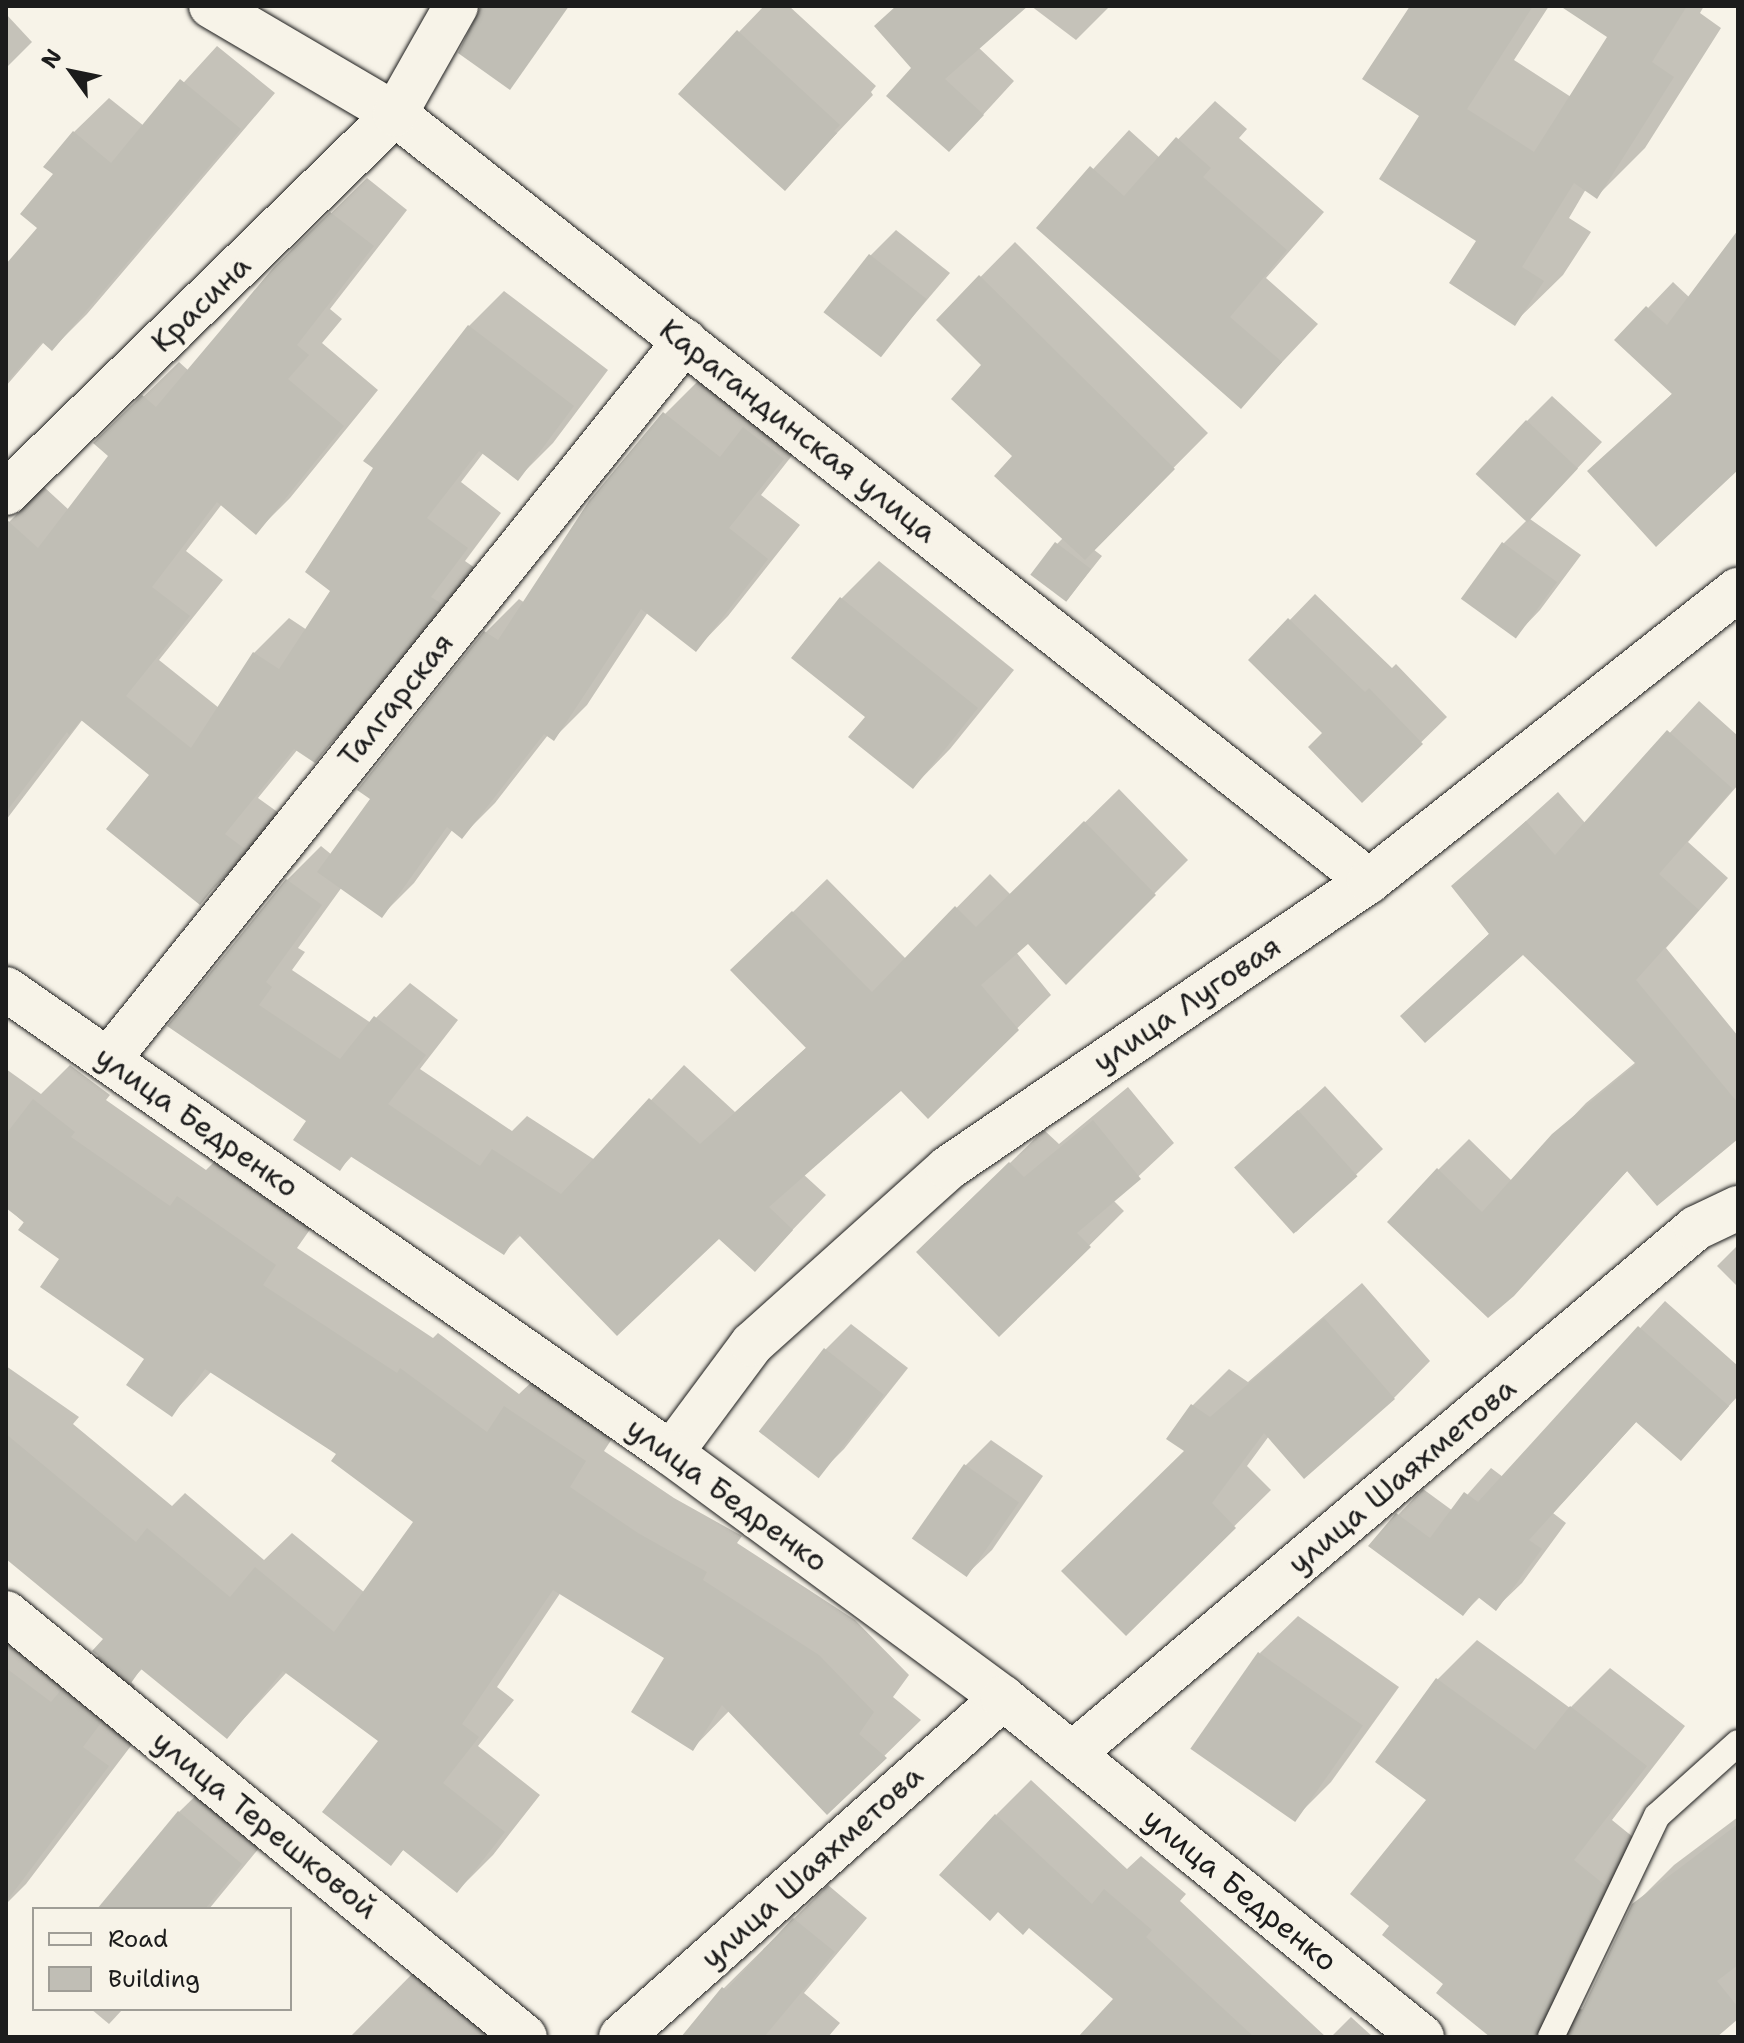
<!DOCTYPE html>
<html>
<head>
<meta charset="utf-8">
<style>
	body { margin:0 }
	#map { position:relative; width:1744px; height:2043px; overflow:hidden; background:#f7f3e8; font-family:"Shantell Sans",sans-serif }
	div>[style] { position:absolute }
	.shadow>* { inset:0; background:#0003 }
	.building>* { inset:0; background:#c0beb5; transform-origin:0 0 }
	.roads { filter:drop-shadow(0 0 2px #1c1c1c) drop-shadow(0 0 2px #1c1c1c) }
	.service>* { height:26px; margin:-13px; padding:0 13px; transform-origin:13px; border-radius:13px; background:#f7f3e8 }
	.minor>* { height:44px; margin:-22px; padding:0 22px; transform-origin:22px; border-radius:22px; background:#f7f3e8 }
	.tertiary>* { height:44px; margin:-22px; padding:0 22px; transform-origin:22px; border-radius:22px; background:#f7f3e8 }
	span { translate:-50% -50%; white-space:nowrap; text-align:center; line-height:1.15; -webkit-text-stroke:8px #f7f3e8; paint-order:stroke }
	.street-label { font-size:30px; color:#1c1c1c }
	.frame { position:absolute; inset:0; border:8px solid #1c1c1c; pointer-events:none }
	.legend { position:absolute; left:32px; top:1907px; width:260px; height:104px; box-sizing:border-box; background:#f7f3e8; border:2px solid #9f9d96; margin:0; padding:10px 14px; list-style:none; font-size:24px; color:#1c1c1c }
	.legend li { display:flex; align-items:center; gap:16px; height:40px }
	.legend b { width:40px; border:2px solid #9f9d96 }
	.north { position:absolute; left:32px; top:32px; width:80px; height:80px; -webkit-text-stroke:6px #f7f3e8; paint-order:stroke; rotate:303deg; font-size:22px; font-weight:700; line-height:32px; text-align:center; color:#1c1c1c }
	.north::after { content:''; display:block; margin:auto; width:28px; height:36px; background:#1c1c1c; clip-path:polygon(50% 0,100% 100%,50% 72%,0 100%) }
</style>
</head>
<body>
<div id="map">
	<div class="shadow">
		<div style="clip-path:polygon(764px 6px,789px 6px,876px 86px,871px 92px,873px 95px,785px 188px,739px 32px)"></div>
		<div style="clip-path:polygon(897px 6px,1025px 6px,978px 47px,1014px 81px,981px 117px,914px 68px)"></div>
		<div style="clip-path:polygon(1031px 6px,1110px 6px,1076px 40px)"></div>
		<div style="clip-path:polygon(1412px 6px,1549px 6px,1514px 60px,1571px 97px,1610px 36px,1563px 6px,1704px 6px,1700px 13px,1721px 28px,1645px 148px,1597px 196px,1586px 189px,1569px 218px,1591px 232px,1563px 275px,1514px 323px,1422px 115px)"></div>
		<div style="clip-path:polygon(6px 14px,32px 42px,6px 68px)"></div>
		<div style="clip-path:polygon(217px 46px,275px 93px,87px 314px,52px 349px,44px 342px,6px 386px,6px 267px,40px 228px,55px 174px,74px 132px,109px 98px,144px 126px)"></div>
		<div style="clip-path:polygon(1215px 101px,1247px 129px,1239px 138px,1324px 212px,1266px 278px,1318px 324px,1241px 406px,1039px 228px,1129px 130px,1160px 158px)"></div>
		<div style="clip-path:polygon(367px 178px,407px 210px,330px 309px,342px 319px,322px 343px,378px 390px,290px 498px,255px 533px,222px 504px,186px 551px,223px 580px,159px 660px,219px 708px,254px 653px,289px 618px,307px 630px,333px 590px,375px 467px,365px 460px,469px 326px,504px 291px,608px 370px,553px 443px,518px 478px,484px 452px,461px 482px,501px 513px,465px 561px,475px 568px,349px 725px,314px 760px,298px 749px,258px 798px,279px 813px,235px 867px,200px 902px,152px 775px,83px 719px,6px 820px,6px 525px,44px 487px,69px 510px,111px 456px,96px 443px,179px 362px,189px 371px,312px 232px)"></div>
		<div style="clip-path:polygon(896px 230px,950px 273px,880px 355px,870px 256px)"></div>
		<div style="clip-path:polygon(1738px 234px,1738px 467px,1590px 471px,1673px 393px,1648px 308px,1673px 282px,1690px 298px)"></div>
		<div style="clip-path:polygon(1015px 242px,1208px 433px,1093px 549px,1102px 556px,1067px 600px,1057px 544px,1063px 538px,1015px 456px,983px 365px,938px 320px)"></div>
		<div style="clip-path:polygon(698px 381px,751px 422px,816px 425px,761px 495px,800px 525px,728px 616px,696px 649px,648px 612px,587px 705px,554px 738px,548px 735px,495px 803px,462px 836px,453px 829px,414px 883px,381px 916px,342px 887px,298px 948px,305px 952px,292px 970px,371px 1023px,410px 983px,458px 1020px,420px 1069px,512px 1131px,527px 1116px,595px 1160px,684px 1065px,735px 1112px,808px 1046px,733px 970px,827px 879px,906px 959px,990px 874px,1011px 895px,1119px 789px,1188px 860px,1066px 982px,1028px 941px,1016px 952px,1051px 995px,928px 1116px,901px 1088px,803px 1174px,826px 1195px,755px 1269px,719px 1236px,521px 1235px,504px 1252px,353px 1155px,340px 1169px,309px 1120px,170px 1026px,287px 880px,321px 846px,332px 855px,486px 632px,519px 599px,525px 603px,665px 414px)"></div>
		<div style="clip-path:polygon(1552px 396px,1602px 442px,1530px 519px,1581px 555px,1540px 610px,1515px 636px,1463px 597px,1504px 543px,1528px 519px,1527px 421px)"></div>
		<div style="clip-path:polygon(879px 561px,1014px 670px,950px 749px,913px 787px,867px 717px,841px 599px)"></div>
		<div style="clip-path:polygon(1315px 594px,1392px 668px,1396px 664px,1447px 717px,1362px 800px,1325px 733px,1251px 660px)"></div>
		<div style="clip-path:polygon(1699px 701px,1738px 736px,1738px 785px,1688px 842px,1728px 878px,1666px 948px,1738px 1036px,1738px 1136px,1629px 1169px,1512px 1294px,1438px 1170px,1469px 1139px,1512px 1181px,1586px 1103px,1636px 1062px,1523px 952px,1403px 1016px,1490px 933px,1454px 886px,1558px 792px,1586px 824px)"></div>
		<div style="clip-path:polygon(70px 1065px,110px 1095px,106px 1100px,206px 1170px,214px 1162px,311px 1228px,297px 1248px,433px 1338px,438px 1333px,519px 1394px,542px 1372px,621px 1425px,604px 1451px,674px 1498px,742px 1536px,737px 1543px,855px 1620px,909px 1675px,893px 1697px,921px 1720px,827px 1812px,730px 1710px,692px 1749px,667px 1658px,561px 1592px,497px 1687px,514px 1700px,478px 1746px,540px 1795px,493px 1855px,457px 1891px,404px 1849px,391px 1863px,381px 1741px,287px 1672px,227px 1737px,143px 1668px,130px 1681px,135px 1686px,118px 1710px,143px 1730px,26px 1884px,6px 1904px,6px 1604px,87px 1667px,100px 1654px,105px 1639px,6px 1518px,6px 1366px,79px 1417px,73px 1424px,172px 1506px,185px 1493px,264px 1560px,292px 1533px,365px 1593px,415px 1522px,339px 1454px,212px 1371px,172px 1414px,146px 1359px,62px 1258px,6px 1206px,6px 1069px,41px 1094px)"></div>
		<div style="clip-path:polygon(1325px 1086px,1383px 1149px,1296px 1232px,1263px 1143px)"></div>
		<div style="clip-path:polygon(1128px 1087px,1174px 1143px,1113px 1200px,1124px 1211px,999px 1335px,953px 1218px,1044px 1130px,1059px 1144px)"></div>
		<div style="clip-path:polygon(1738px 1245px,1738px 1287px,1717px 1266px)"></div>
		<div style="clip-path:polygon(1362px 1283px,1430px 1361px,1394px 1398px,1269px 1436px,1247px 1466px,1271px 1490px,1126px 1633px,1186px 1451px,1169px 1438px,1193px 1405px,1229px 1369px,1248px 1382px)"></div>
		<div style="clip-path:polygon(1665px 1301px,1738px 1366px,1738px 1396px,1681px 1458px,1638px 1420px,1553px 1513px,1566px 1523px,1522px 1583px,1496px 1608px,1480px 1597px,1463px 1614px,1398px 1515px,1423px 1489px,1453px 1511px,1491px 1468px,1503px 1477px)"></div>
		<div style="clip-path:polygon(851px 1324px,908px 1368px,844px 1449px,819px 1474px,763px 1431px,826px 1349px)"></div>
		<div style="clip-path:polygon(991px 1440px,1043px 1476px,992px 1550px,966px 1575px,966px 1465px)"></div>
		<div style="clip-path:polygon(1298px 1616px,1399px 1687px,1331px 1782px,1294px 1819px,1260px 1653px)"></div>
		<div style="clip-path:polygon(1477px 1640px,1570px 1708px,1610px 1668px,1685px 1726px,1612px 1820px,1644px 1846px,1577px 2008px,1584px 2010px,1634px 1905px,1674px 1865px,1738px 1817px,1738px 2017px,1713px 2037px,1493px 2037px,1392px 1925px,1429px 1800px,1378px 1761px,1438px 1679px)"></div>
		<div style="clip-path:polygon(217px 1775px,278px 1825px,209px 1909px,100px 1909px,179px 1812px)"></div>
		<div style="clip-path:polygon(1031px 1780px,1127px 1869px,1141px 1856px,1186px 1894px,1180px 1901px,1326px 2037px,1084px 2037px,1116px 1999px,996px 1815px)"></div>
		<div style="clip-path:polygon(828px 1885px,867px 1918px,804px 1993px,840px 2023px,828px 2037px,683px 2037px,723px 1989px)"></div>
		<div style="clip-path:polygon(416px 1970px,490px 2037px,350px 2037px)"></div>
		<div style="clip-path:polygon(91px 2009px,123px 2009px,109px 2024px)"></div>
		<div style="clip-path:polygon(1351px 2017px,1373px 2037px,1331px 2037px)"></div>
	</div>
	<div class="building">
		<div style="clip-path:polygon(481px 6px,569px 6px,510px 90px,458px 53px)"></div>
		<div style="clip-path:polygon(896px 6px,1028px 6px,945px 79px,984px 115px,949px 152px,886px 96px,911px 68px,874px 26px)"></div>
		<div style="clip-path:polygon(1410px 6px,1533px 6px,1467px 109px,1534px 152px,1607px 37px,1560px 6px,1687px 6px,1652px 62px,1674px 77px,1597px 199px,1574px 183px,1522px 267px,1544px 281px,1515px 326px,1449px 283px,1476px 241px,1379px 179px,1419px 116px,1362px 79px)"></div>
		<div style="clip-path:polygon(737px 30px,840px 125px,834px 131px,837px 133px,785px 191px,678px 94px)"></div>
		<div style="clip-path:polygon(180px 79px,241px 129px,52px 351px,42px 342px,6px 383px,6px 264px,37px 228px,20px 214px,53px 174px,43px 167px,73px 131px,111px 163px)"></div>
		<div style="clip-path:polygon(1176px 137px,1211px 168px,1203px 177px,1287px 250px,1230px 317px,1282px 362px,1241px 409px,1036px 228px,1090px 166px,1124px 196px)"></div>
		<div style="clip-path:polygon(330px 212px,374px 246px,297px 345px,309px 355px,288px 379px,344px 426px,256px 535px,217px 502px,152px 587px,190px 616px,126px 696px,191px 748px,253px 652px,279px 669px,330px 591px,305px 572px,373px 468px,363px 461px,468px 325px,574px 406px,518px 481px,479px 451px,427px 518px,468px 548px,431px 597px,442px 604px,315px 763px,294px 749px,225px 834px,245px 849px,200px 905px,106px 829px,149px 775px,81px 720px,69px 735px,67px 732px,6px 812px,6px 519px,38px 548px,108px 456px,93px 443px,142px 395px,156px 407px,274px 267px)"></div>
		<div style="clip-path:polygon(1738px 230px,1738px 470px,1656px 547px,1587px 471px,1672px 394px,1614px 340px,1646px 306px,1667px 325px)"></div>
		<div style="left:869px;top:254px;width:73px;height:74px;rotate:38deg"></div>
		<div style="clip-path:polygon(979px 275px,1175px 469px,1085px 560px,994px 476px,1012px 456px,951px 399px,981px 365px,936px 320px)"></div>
		<div style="clip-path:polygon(663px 412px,720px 457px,743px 427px,784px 459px,729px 528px,768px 559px,696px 652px,641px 609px,554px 741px,544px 734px,462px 839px,447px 827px,382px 918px,317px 872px,370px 799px,357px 790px,484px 631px,498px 640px,589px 501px)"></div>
		<div style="left:1526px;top:420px;width:71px;height:74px;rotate:43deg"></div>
		<div style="left:1055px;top:542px;width:45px;height:41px;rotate:37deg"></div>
		<div style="left:1502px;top:542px;width:68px;height:70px;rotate:36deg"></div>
		<div style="clip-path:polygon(840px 597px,978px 708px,913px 789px,848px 737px,865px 717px,791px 658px)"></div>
		<div style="clip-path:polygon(1288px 618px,1365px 692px,1369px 688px,1423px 744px,1362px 803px,1308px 747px,1322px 733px,1248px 660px)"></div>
		<div style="clip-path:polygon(1667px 730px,1733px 789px,1659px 874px,1699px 910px,1636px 980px,1738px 1103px,1738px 1139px,1657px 1206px,1627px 1171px,1514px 1296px,1488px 1318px,1387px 1222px,1437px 1168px,1482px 1212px,1552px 1134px,1636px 1064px,1523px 955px,1425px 1043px,1400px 1016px,1489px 934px,1451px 886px,1526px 821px,1555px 855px)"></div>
		<div style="clip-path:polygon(1084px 821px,1156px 895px,1066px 985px,1028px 944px,981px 985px,1019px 1030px,928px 1119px,901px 1091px,769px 1207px,793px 1230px,755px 1272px,719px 1239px,617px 1336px,518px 1234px,504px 1255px,350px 1156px,340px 1171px,293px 1140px,306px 1121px,167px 1026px,286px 879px,322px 905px,266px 982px,272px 987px,259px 1005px,340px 1059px,374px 1016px,426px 1055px,388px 1104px,480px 1166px,492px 1149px,561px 1194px,649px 1098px,700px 1144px,806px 1048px,730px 970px,792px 911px,872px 992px,955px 906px,976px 927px)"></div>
		<div style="clip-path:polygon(33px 1099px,75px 1132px,71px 1137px,170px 1206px,177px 1196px,276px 1265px,263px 1285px,397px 1373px,400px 1368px,487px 1432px,504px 1406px,586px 1461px,570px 1487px,638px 1533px,707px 1572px,703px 1580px,819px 1655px,874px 1712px,859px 1734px,887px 1758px,827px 1815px,722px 1705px,693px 1751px,631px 1712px,664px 1658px,553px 1590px,462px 1724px,479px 1737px,443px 1783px,505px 1832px,457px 1893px,403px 1850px,391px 1866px,322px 1812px,378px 1741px,283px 1671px,227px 1739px,141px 1669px,131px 1683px,92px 1651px,103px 1639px,6px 1559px,6px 1434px,136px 1542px,147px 1528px,230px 1597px,255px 1567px,334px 1632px,413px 1522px,331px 1461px,336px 1454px,205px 1369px,172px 1417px,126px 1385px,144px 1359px,40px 1287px,59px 1259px,18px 1230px,24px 1222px,6px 1208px,6px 1134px)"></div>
		<div style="left:1298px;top:1110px;width:89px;height:86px;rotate:48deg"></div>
		<div style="clip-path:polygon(1093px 1120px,1141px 1179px,1077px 1233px,1091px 1247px,999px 1337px,916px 1252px,1009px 1162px,1024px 1177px)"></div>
		<div style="clip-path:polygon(1324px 1318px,1395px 1399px,1304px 1479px,1264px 1433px,1212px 1503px,1236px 1528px,1126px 1636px,1061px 1571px,1184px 1451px,1166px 1439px,1191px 1404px,1210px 1417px)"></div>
		<div style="clip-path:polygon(1638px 1326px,1729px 1406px,1681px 1461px,1636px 1422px,1529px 1540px,1542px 1549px,1496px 1611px,1478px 1597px,1463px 1616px,1368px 1546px,1396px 1513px,1430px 1538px,1464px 1492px,1478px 1502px)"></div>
		<div style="left:824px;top:1348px;width:76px;height:106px;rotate:38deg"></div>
		<div style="left:964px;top:1464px;width:67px;height:91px;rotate:35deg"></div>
		<div style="left:1258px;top:1652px;width:128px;height:118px;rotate:35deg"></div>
		<div style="clip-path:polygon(6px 1668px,51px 1702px,61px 1690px,101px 1723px,83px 1747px,109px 1766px,6px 1902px)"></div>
		<div style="clip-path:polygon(1436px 1678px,1535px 1750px,1570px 1706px,1647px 1766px,1574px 1860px,1606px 1886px,1535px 2037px,1490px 2037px,1436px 1993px,1443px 1984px,1382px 1935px,1389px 1926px,1350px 1894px,1426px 1800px,1375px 1762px)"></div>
		<div style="clip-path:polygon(178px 1811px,242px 1864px,205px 1909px,97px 1909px)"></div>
		<div style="clip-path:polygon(995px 1814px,1092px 1904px,1104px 1889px,1152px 1930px,1146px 1937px,1254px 2037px,1078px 2037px,1113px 1999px,1029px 1928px,1023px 1935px,998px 1912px,990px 1921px,939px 1875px)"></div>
		<div style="clip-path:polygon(1738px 1824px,1738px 1965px,1717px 1981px,1738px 2007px,1738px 2019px,1717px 2037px,1569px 2037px,1632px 1904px)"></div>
		<div style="clip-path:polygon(793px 1918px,835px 1952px,764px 2037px,681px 2037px,722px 1987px,726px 1990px)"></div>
	</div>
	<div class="roads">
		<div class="service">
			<div style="left:1551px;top:2037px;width:245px;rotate:-64.4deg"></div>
			<div style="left:1657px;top:1816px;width:109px;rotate:-42deg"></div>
		</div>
		<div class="minor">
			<div style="left:211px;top:6px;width:213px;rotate:30.4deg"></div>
			<div style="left:395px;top:114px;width:1240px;rotate:38.22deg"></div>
			<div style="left:6px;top:493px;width:543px;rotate:-44.25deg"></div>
			<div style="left:395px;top:114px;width:124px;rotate:-60.5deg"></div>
			<div style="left:108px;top:1060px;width:922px;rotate:-51.25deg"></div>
			<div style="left:671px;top:1453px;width:136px;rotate:-53.4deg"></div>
			<div style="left:752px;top:1344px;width:263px;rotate:-41.9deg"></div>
			<div style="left:948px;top:1168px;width:510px;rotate:-34.28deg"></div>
			<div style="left:1369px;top:881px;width:470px;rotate:-38.3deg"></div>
			<div style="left:6px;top:1613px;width:670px;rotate:39.25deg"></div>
			<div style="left:1072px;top:1754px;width:816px;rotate:-40.13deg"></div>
			<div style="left:1696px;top:1228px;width:47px;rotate:-25.5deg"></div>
			<div style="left:621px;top:2037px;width:511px;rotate:-41.59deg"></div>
		</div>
		<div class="tertiary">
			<div style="left:6px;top:989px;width:811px;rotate:34.91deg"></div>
			<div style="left:671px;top:1453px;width:413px;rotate:36.4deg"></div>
			<div style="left:1003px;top:1698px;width:539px;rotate:38.98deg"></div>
		</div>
	</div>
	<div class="street-label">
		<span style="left:201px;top:304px;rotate:-44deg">Красина</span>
		<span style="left:798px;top:431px;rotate:38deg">Карагандинская улица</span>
		<span style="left:396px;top:700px;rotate:-51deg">Талгарская</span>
		<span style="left:1187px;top:1004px;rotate:-34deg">улица Луговая</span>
		<span style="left:197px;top:1122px;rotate:35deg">улица Бедренко</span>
		<span style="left:1402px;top:1476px;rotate:-40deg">улица Шаяхметова</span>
		<span style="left:727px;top:1495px;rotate:36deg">улица Бедренко</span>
		<span style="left:265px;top:1825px;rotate:39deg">улица Терешковой</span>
		<span style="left:812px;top:1867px;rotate:-42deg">улица Шаяхметова</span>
		<span style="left:1240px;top:1890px;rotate:39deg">улица Бедренко</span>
	</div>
	<div class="frame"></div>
	<ul class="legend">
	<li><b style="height:10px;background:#f7f3e8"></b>Road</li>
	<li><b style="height:22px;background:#c0beb5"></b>Building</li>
	</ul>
	<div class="north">N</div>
</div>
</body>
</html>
